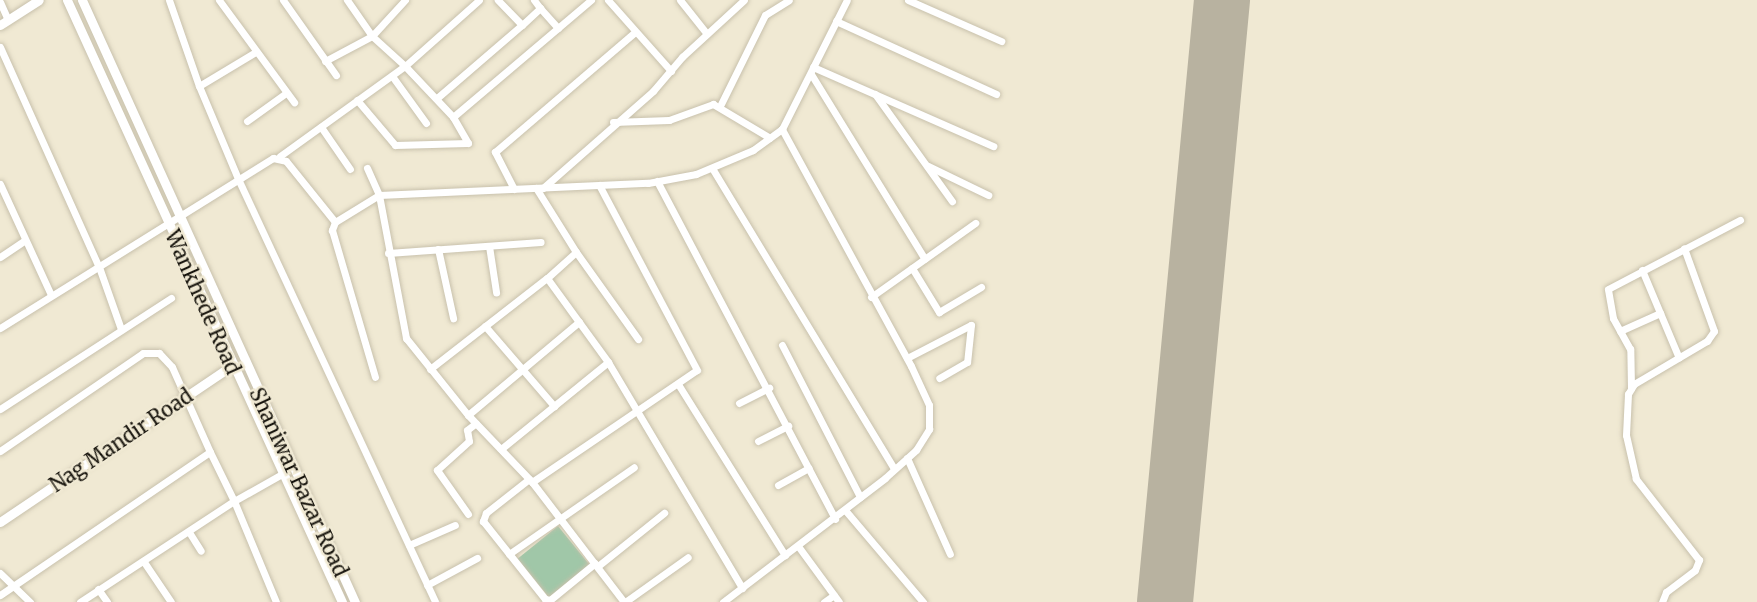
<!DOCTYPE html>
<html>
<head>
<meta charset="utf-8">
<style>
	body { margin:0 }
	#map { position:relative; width:1757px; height:602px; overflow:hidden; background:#f0e9d3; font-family:Merriweather,serif }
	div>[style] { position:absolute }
	.green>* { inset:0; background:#a0c7a8; transform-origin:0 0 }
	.runway>* { height:56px; margin:-28px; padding:0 28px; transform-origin:28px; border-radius:28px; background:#b8b2a0 }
	.roads { filter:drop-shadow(0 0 2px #c8c1ac) drop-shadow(0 0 2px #c8c1ac) }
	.street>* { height:7px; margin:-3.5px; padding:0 3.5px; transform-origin:3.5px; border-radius:3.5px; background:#fff }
	.secondary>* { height:9px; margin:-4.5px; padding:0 4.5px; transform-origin:4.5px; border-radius:4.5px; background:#fff }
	span { translate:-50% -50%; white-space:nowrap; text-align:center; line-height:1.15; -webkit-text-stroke:5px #f0e9d3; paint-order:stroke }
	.street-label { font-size:20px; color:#16130c }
</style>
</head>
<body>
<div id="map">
	<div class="green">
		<div style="left:558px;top:526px;width:50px;height:52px;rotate:51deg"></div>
	</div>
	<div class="runway">
		<div style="left:1165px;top:602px;width:605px;rotate:-84.59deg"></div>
	</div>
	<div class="roads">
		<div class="street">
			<div style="left:169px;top:0;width:91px;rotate:70.8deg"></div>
			<div style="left:199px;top:86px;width:103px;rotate:67.2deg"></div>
			<div style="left:239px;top:181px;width:464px;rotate:65deg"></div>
			<div style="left:219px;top:0;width:127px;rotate:53.7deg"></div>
			<div style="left:283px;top:0;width:92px;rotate:54.8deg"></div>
			<div style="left:405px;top:0;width:49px;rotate:132.5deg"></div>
			<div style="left:372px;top:36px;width:45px;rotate:42.3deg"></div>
			<div style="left:405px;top:66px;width:99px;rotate:-41.7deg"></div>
			<div style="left:608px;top:0;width:95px;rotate:48.4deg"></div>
			<div style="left:680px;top:0;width:43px;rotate:51.5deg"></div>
			<div style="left:908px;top:0;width:102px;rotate:23.8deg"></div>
			<div style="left:0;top:2px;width:20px;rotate:66deg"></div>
			<div style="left:540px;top:8px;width:27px;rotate:48deg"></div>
			<div style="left:836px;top:21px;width:176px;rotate:24.5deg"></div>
			<div style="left:522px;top:25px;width:25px;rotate:-43deg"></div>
			<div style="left:540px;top:8px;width:10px;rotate:-127deg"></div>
			<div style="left:0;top:47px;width:241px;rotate:65.8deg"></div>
			<div style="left:99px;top:267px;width:66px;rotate:70.5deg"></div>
			<div style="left:325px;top:61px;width:53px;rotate:-28deg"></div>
			<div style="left:372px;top:36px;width:44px;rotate:-124.8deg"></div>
			<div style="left:813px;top:67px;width:197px;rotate:23.7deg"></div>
			<div style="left:811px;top:74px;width:217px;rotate:58.4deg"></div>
			<div style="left:392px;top:76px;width:58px;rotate:54.1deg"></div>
			<div style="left:199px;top:86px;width:64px;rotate:-31deg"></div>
			<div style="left:875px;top:94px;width:132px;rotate:54.3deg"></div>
			<div style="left:437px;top:98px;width:112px;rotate:-40.7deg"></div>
			<div style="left:522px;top:25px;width:35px;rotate:-134deg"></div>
			<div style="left:357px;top:100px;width:59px;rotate:49.8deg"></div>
			<div style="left:395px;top:145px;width:73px;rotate:-1.6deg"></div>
			<div style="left:468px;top:143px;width:30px;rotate:-120deg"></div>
			<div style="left:721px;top:104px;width:99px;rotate:-63.7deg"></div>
			<div style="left:765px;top:15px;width:28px;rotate:-32deg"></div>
			<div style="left:247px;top:121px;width:48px;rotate:-35.7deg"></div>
			<div style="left:613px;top:122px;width:56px;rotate:-2deg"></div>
			<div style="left:669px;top:120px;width:47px;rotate:-20deg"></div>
			<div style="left:713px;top:104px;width:66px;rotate:30.8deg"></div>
			<div style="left:321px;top:127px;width:51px;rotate:55.4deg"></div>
			<div style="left:280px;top:156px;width:154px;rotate:-35.8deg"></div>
			<div style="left:405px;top:66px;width:70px;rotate:46.7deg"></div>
			<div style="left:453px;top:117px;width:181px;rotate:-40.3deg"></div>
			<div style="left:928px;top:166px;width:67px;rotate:25.8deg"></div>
			<div style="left:367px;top:168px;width:30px;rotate:66deg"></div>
			<div style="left:379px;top:195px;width:146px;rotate:79.3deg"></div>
			<div style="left:406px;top:338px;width:99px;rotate:51.2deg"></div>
			<div style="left:468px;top:415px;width:93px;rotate:46.3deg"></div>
			<div style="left:532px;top:482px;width:151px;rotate:52.5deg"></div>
			<div style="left:712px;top:168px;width:352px;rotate:58.8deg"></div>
			<div style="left:657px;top:181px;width:382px;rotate:62.2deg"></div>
			<div style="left:0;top:184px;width:122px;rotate:65.3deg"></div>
			<div style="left:536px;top:188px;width:75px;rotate:58deg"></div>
			<div style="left:576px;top:252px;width:39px;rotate:138deg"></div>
			<div style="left:547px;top:278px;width:104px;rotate:54deg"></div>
			<div style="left:608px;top:362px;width:263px;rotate:59.3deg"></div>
			<div style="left:543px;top:188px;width:147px;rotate:-41.4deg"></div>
			<div style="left:653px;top:91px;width:45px;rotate:-49.5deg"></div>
			<div style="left:682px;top:57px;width:84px;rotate:-42.6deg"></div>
			<div style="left:514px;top:189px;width:42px;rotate:-117.2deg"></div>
			<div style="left:495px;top:152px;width:184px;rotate:-40.6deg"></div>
			<div style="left:335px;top:222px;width:9px;rotate:111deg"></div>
			<div style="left:332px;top:230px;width:153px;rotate:73.7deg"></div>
			<div style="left:489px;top:246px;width:47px;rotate:81.3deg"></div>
			<div style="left:438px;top:249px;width:71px;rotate:77.7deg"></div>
			<div style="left:576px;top:252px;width:107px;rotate:54.5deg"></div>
			<div style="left:388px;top:253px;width:153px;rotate:-4.1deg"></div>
			<div style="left:0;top:257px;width:30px;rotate:-34deg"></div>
			<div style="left:912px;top:268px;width:52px;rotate:58.5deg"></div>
			<div style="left:939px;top:312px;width:49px;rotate:-30.8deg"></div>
			<div style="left:1642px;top:270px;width:95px;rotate:67.2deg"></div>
			<div style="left:871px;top:297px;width:128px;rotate:-35.4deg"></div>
			<div style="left:485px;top:326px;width:106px;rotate:49.2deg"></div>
			<div style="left:0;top:328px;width:322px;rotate:-31.9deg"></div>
			<div style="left:273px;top:158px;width:13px;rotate:13deg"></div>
			<div style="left:286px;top:161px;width:78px;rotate:51.2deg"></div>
			<div style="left:335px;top:222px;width:52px;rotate:-31.5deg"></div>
			<div style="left:379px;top:195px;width:269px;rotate:-2.6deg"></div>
			<div style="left:648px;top:183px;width:49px;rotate:-10.6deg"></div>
			<div style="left:696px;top:174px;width:62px;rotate:-22.8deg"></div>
			<div style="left:753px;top:150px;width:36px;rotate:-36deg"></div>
			<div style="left:1620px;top:331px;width:44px;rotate:-24.2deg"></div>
			<div style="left:782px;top:345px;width:171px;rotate:62.8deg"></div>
			<div style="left:907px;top:358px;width:72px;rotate:-27.3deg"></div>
			<div style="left:971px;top:325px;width:37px;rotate:96deg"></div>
			<div style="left:967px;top:362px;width:32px;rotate:150deg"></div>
			<div style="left:430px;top:369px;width:148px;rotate:-37.9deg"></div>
			<div style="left:678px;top:384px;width:202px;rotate:58deg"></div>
			<div style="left:1631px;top:388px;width:39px;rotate:-91deg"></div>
			<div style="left:1630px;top:349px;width:35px;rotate:-119deg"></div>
			<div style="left:1613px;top:318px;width:29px;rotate:-100deg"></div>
			<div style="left:1608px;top:289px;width:149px;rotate:-27.6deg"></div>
			<div style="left:739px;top:403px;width:34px;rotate:-27deg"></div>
			<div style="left:0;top:409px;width:204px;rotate:-33deg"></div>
			<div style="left:468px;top:415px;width:145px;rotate:-40deg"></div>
			<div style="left:758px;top:441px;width:34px;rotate:-27deg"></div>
			<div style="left:501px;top:449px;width:138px;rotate:-39.1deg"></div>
			<div style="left:0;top:451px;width:173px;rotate:-34.4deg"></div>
			<div style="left:143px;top:353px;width:16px"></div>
			<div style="left:159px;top:353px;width:19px;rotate:47deg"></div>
			<div style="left:172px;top:367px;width:93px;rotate:65.9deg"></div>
			<div style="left:907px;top:458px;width:105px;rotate:65.9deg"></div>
			<div style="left:529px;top:479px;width:55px;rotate:141.7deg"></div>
			<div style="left:486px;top:513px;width:9px;rotate:111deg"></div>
			<div style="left:483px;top:521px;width:100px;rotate:51.5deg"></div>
			<div style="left:545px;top:599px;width:5px;rotate:11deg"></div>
			<div style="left:550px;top:600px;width:58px;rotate:-39.4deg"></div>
			<div style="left:532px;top:482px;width:199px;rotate:-34.2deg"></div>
			<div style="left:697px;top:370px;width:209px;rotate:-117.9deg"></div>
			<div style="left:778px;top:485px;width:35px;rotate:-29deg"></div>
			<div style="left:845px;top:510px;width:121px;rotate:49.7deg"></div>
			<div style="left:468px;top:514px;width:54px;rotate:-125.2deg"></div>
			<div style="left:437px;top:470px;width:43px;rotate:-42.2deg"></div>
			<div style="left:469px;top:441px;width:11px;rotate:-100deg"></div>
			<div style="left:467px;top:430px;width:11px;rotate:-38deg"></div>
			<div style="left:189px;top:532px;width:22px;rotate:58deg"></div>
			<div style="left:409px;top:545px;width:50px;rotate:-23.5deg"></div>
			<div style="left:798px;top:546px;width:69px;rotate:53.8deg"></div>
			<div style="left:509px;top:554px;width:152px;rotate:-34.8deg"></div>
			<div style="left:144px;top:562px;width:48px;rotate:56deg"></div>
			<div style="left:598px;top:566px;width:85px;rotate:-38.8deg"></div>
			<div style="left:0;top:573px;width:42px;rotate:44deg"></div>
			<div style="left:427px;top:585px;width:57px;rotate:-28.4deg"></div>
			<div style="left:98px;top:589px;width:16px;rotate:55deg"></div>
			<div style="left:0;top:595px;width:254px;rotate:-34.3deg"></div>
			<div style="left:210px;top:452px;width:55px;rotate:63.9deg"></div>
			<div style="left:234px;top:501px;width:55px;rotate:-29.4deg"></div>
			<div style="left:80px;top:602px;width:184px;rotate:-33.3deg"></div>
			<div style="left:234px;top:501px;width:109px;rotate:67.4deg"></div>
			<div style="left:625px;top:602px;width:77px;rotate:-35.5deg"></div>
			<div style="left:723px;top:602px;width:204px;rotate:-37.4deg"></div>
			<div style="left:885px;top:478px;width:42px;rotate:-42.1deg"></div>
			<div style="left:916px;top:450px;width:25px;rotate:-58deg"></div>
			<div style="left:929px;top:429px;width:24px;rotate:-90deg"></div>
			<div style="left:929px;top:405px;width:43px;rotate:-114.8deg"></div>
			<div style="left:911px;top:366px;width:270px;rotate:-118.6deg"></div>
			<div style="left:782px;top:129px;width:144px;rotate:-63.3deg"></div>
			<div style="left:824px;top:602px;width:12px;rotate:-35deg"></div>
			<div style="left:1662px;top:602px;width:11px;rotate:-68deg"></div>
			<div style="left:1666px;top:592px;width:36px;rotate:-37deg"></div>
			<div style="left:1695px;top:570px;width:11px;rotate:-68deg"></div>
			<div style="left:1699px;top:560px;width:103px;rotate:-127.9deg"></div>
			<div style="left:1636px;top:479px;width:45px;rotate:-102.8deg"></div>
			<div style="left:1626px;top:435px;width:41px;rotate:-87.2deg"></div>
			<div style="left:1628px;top:394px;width:12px;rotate:-59deg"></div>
			<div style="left:1634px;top:384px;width:85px;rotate:-30.5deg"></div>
			<div style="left:1707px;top:341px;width:12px;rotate:-55deg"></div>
			<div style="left:1714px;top:331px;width:88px;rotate:-109.9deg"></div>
		</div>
		<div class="secondary">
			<div style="left:67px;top:0;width:662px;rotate:65.45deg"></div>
			<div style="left:82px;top:0;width:661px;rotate:65.61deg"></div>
			<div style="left:0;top:25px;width:46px;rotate:-32.7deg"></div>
			<div style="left:0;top:522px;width:282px;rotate:-34deg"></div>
		</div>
	</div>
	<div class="street-label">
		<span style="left:203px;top:302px;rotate:66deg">Wankhede Road</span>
		<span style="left:121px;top:440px;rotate:-34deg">Nag Mandir Road</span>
		<span style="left:299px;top:482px;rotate:65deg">Shaniwar Bazar Road</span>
	</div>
</div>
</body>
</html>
